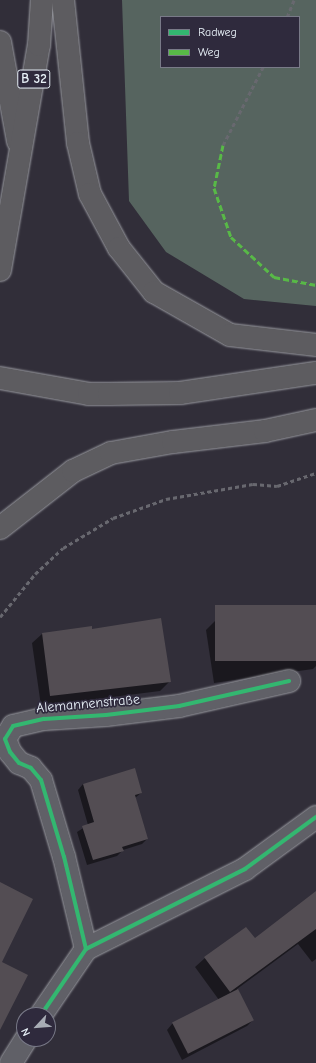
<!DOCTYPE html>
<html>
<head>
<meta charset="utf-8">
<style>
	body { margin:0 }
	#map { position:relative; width:316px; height:1063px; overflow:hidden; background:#312e39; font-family:"Comic Neue",sans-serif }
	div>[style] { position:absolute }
	.green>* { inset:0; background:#56645f }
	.shadow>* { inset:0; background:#0007 }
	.building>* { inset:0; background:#534d53; transform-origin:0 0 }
	.path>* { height:2.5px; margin-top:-1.25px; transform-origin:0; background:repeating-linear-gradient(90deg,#68686f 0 4px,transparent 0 7px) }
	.roads { filter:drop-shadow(0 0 1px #98999f) drop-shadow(0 0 1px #98999f) }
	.street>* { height:22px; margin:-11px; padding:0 11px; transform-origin:11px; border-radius:11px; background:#606067 }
	.primary>* { height:22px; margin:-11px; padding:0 11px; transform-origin:11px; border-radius:11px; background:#5d5c60 }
	.quiet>* { height:3px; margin-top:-1.5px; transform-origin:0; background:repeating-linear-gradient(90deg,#58b947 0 6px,transparent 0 9px) }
	.cycleway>* { height:4px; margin:-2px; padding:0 2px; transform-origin:2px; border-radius:2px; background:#33b770 }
	span { translate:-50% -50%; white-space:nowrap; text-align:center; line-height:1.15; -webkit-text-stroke:3.5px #2f2a3d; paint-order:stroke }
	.shield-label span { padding:1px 3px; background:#2f2a3d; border:1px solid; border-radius:3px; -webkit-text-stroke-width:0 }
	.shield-label { font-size:13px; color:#e8f1f8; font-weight:700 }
	.street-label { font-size:14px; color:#e8f1f8 }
	.legend { position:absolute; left:160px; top:16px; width:140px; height:52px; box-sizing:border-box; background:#2f2a3d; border:1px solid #797a88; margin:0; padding:5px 7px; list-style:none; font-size:12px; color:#e8f1f8 }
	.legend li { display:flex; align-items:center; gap:8px; height:20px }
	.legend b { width:20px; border:1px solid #797a88 }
	.north { position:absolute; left:16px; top:1007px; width:40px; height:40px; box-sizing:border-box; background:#2f2a3d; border:1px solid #797a88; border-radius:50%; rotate:244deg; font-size:11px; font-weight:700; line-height:16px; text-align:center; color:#e8f1f8 }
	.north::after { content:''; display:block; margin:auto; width:14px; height:18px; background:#a8adb5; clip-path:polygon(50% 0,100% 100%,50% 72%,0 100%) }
</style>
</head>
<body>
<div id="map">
	<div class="green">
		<div style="clip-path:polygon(evenodd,122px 0,316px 0,316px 306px,244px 299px,166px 252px,129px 201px,122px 0,161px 17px,299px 17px,299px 67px,161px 67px,161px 17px)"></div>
	</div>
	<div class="shadow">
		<div style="clip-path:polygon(316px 611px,316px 666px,313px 669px,214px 683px,206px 630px,216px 620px)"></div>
		<div style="clip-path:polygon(91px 627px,91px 630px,170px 681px,160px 691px,41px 706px,32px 643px,42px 634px)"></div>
		<div style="clip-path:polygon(83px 784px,141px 793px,135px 798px,147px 839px,142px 844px,123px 850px,117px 856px,87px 865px,77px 832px,88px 825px,78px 790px)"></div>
		<div style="clip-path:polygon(316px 892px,316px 959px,312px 962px,298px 944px,237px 989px,253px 1020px,247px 1026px,182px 1060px,167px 1030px,172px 1024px,219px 1000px,195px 967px,205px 958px,255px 940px)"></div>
	</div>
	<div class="building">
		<div style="left:316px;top:605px;width:56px;height:101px;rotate:90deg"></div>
		<div style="clip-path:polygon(161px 618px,171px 682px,50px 696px,42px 633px,92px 626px,92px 629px)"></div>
		<div style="clip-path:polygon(135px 768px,142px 793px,135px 795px,148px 839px,122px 847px,124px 851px,93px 860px,82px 826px,94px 822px,83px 784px)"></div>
		<div style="clip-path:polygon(0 882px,33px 899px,2px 962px,28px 975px,0 1030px)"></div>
		<div style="clip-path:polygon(316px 891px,316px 929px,230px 992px,204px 957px,246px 927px,255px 938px)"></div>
		<div style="left:238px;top:989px;width:35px;height:74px;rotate:63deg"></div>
	</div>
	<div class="path">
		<div style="left:287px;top:17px;width:18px;rotate:-68deg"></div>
		<div style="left:223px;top:145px;width:88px;rotate:-62.9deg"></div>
		<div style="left:0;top:617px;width:55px;rotate:-50.9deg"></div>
		<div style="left:35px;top:574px;width:38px;rotate:-43deg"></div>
		<div style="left:63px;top:548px;width:58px;rotate:-31deg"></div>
		<div style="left:113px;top:518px;width:56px;rotate:-19.7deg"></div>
		<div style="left:166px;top:499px;width:88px;rotate:-9.8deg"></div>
		<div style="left:253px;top:484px;width:24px;rotate:5deg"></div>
		<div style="left:277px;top:486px;width:41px;rotate:-18.4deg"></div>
	</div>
	<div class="roads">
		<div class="street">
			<div style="left:86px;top:949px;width:95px;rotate:-103.4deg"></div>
			<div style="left:64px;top:857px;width:80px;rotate:-106.6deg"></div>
			<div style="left:41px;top:780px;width:16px;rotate:-130deg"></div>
			<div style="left:31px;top:768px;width:13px;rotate:-157deg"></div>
			<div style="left:19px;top:763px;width:14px;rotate:-129deg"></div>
			<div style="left:10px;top:752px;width:14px;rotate:-111deg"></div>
			<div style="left:5px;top:739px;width:15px;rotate:-58deg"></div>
			<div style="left:13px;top:726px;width:32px;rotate:-13deg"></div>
			<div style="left:44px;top:719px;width:62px;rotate:-3.7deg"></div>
			<div style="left:106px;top:715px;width:74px;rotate:-7deg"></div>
			<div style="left:179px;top:706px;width:113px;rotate:-12.8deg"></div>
			<div style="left:41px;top:1015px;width:80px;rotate:-55.7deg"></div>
			<div style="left:86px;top:949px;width:178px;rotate:-26.7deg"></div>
			<div style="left:245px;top:869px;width:88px;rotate:-36.2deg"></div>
			<div style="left:11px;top:1063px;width:28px;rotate:-58deg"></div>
		</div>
		<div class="primary">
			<div style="left:63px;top:0;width:144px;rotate:84deg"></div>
			<div style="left:78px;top:143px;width:52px;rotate:76.8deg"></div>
			<div style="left:90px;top:194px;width:61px;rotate:61.8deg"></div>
			<div style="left:119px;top:248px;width:56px;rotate:51.5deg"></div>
			<div style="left:154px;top:292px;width:87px;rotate:29.5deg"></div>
			<div style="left:230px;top:335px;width:87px;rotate:6.6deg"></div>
			<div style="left:0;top:42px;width:101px;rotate:79.7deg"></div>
			<div style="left:0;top:270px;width:228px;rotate:-80.2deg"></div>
			<div style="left:39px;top:45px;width:45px;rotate:-86.2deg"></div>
			<div style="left:0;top:378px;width:90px;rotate:10.2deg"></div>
			<div style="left:89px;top:394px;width:20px"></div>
			<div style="left:109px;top:394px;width:71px;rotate:-0.8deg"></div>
			<div style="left:180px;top:393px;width:137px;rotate:-8.4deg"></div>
			<div style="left:0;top:528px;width:93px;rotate:-38deg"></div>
			<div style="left:73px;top:471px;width:42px;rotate:-25.3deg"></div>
			<div style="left:111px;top:453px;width:63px;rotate:-10.1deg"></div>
			<div style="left:173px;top:442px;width:93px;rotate:-6.8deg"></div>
			<div style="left:265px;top:431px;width:52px;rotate:-12.2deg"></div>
		</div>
	</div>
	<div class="quiet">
		<div style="left:223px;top:145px;width:44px;rotate:101.8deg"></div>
		<div style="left:214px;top:188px;width:52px;rotate:70.9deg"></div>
		<div style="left:231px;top:237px;width:59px;rotate:42.9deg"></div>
		<div style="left:274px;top:277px;width:43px;rotate:10.8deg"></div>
	</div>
	<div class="cycleway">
		<div style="left:86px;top:949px;width:95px;rotate:-103.4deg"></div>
		<div style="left:64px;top:857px;width:80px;rotate:-106.6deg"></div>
		<div style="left:41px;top:780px;width:16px;rotate:-130deg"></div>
		<div style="left:31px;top:768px;width:13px;rotate:-157deg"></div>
		<div style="left:19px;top:763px;width:14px;rotate:-129deg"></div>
		<div style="left:10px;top:752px;width:14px;rotate:-111deg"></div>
		<div style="left:5px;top:739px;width:15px;rotate:-58deg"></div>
		<div style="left:13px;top:726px;width:32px;rotate:-13deg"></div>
		<div style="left:44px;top:719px;width:62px;rotate:-3.7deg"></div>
		<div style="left:106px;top:715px;width:74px;rotate:-7deg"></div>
		<div style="left:179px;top:706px;width:113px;rotate:-12.8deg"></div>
		<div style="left:41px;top:1015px;width:80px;rotate:-55.7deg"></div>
		<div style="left:86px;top:949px;width:178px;rotate:-26.7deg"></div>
		<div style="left:245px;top:869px;width:88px;rotate:-36.2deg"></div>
	</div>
	<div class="shield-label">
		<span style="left:34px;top:79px">B 32</span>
	</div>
	<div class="street-label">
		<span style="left:88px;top:704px;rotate:-5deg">Alemannenstraße</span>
	</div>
	<ul class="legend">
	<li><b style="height:5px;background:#33b770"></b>Radweg</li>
	<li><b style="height:5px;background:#58b947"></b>Weg</li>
	</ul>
	<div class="north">N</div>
</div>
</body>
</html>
